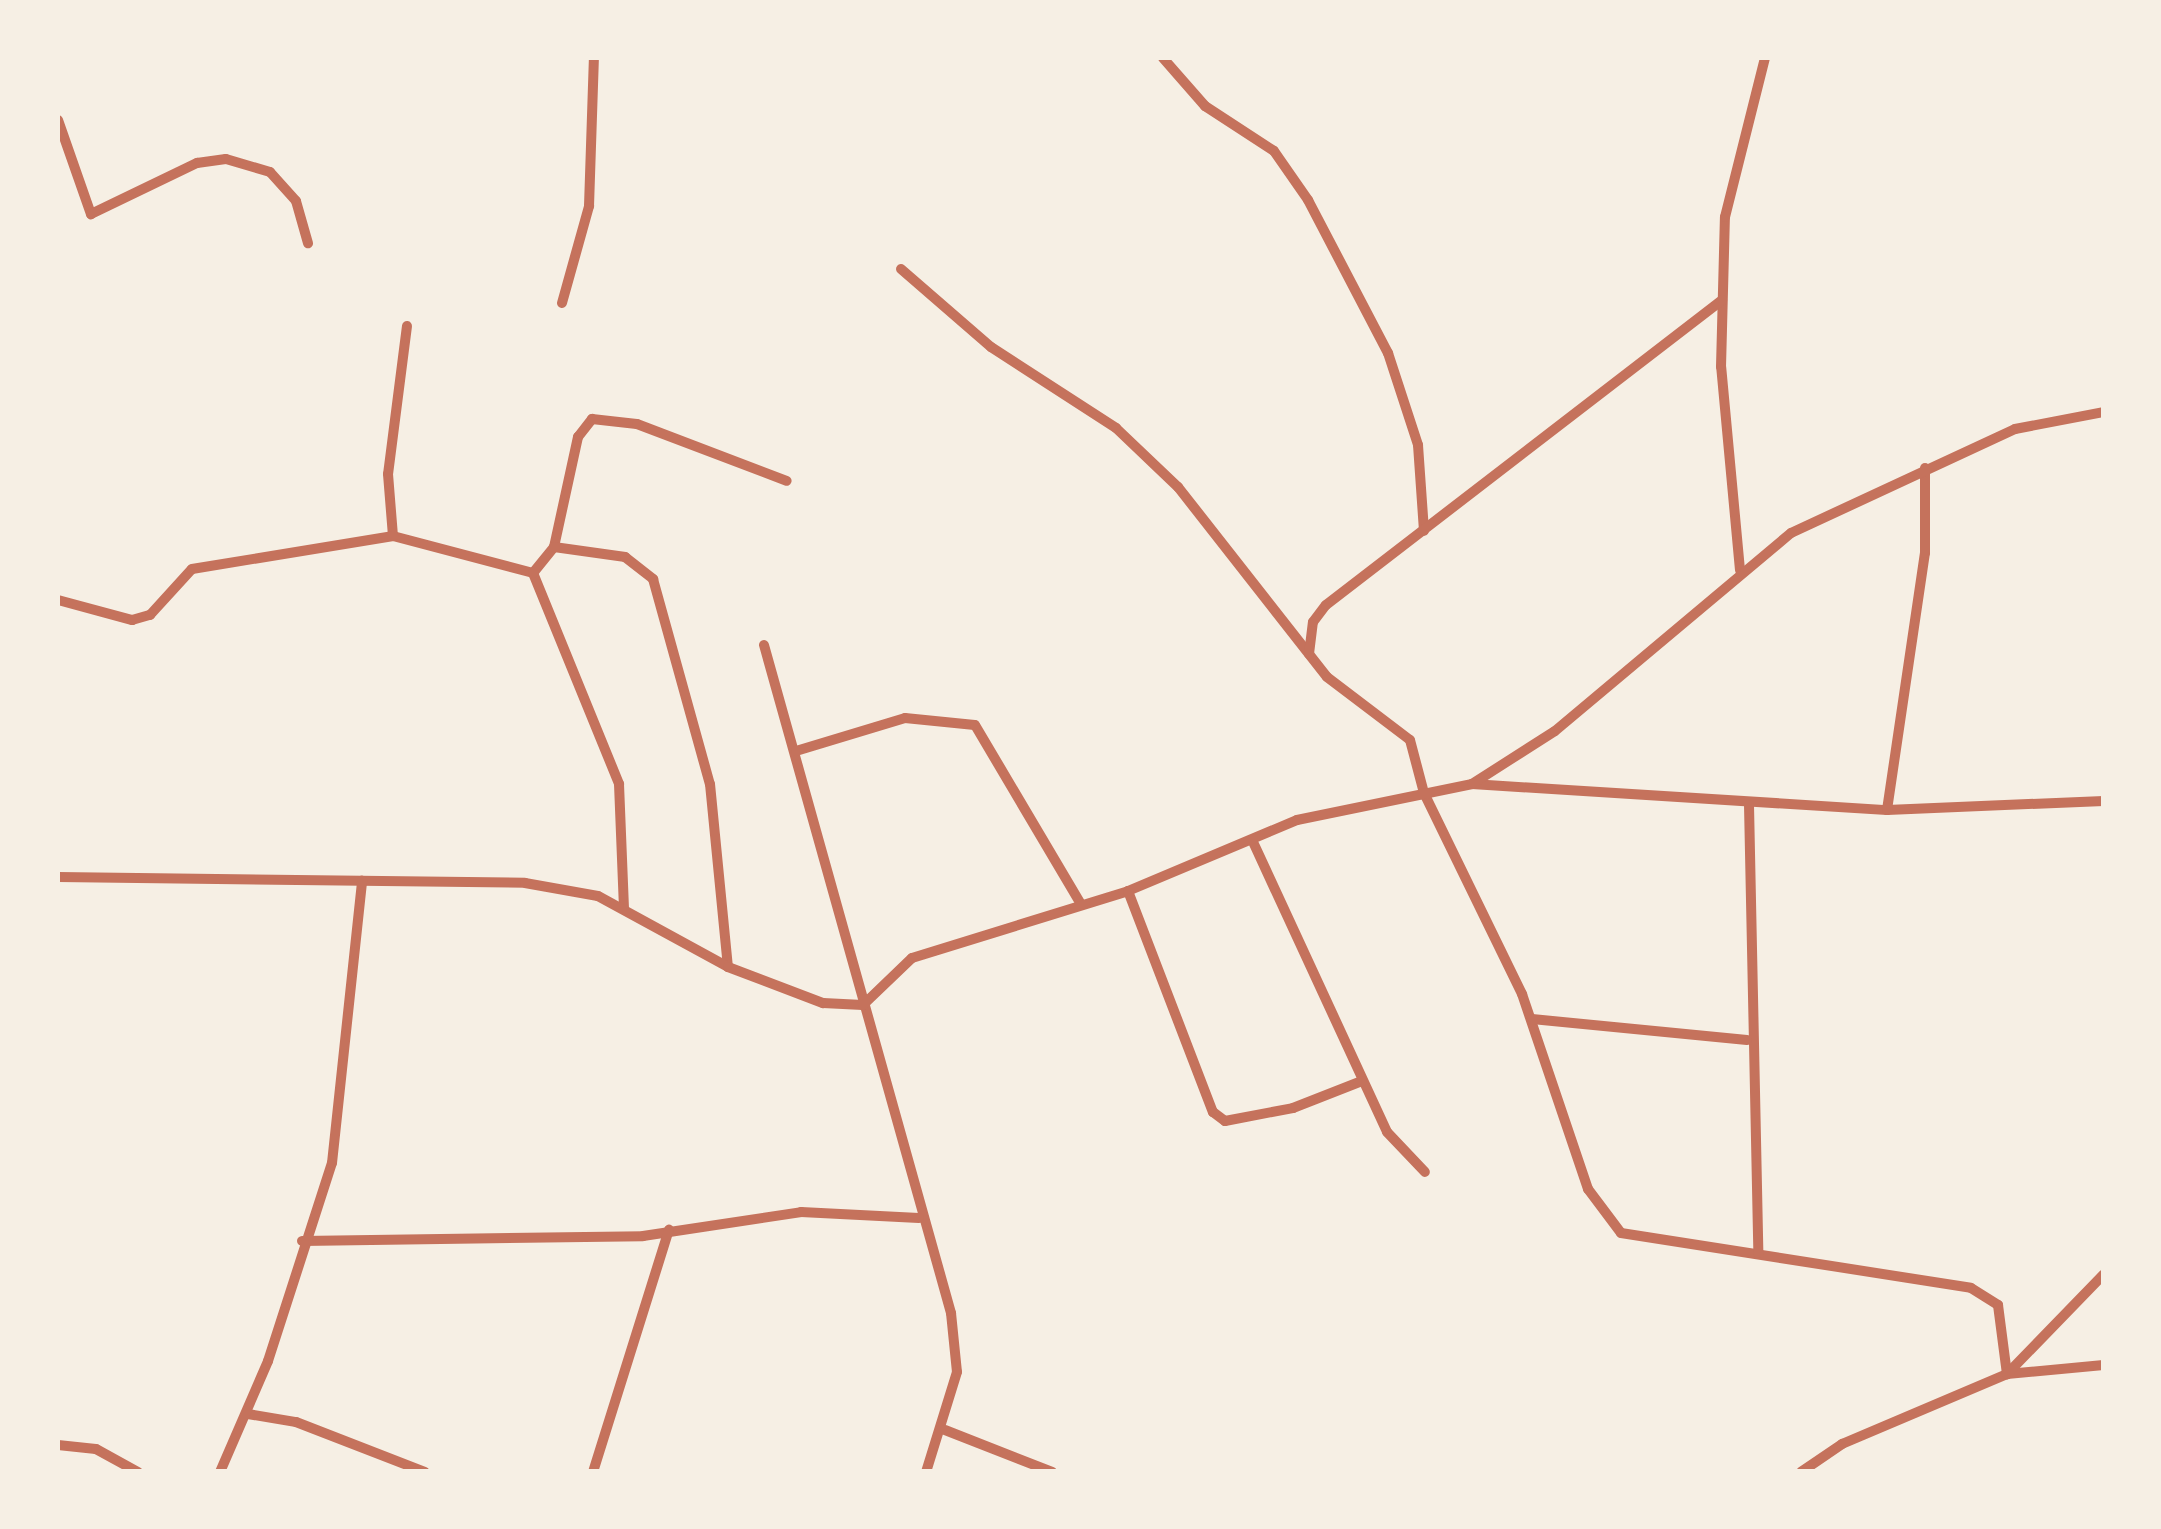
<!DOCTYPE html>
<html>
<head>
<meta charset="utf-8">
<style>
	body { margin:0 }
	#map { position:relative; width:2161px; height:1529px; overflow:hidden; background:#f6efe4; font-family:Georgia,serif }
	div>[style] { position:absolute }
	.minor>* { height:10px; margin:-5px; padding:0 5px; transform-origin:5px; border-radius:5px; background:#c5725c }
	span { translate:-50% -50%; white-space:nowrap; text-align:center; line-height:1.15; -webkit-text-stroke:8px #f6efe4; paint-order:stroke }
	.frame { position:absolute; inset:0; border:60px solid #f6efe4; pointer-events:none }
</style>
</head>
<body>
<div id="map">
	<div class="minor">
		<div style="left:1163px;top:58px;width:64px;rotate:48.8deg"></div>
		<div style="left:1205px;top:106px;width:82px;rotate:33.1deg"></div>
		<div style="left:1274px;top:151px;width:60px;rotate:55.2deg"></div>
		<div style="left:1308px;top:200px;width:173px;rotate:62.4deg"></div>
		<div style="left:1388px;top:353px;width:97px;rotate:71.9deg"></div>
		<div style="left:1418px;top:445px;width:86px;rotate:86deg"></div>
		<div style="left:58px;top:120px;width:100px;rotate:70.7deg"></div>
		<div style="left:91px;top:214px;width:118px;rotate:-25.7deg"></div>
		<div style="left:197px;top:163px;width:29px;rotate:-8deg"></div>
		<div style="left:226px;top:159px;width:46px;rotate:16.5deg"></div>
		<div style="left:270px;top:172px;width:39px;rotate:48deg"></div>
		<div style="left:296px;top:201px;width:44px;rotate:74.1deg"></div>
		<div style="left:901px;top:269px;width:119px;rotate:40.9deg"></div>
		<div style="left:991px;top:347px;width:149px;rotate:32.9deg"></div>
		<div style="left:1116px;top:428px;width:86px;rotate:43.6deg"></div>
		<div style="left:1178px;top:487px;width:241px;rotate:51.9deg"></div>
		<div style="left:1327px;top:677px;width:104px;rotate:37.2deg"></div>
		<div style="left:1410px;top:740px;width:55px;rotate:75.2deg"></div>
		<div style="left:1424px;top:793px;width:224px;rotate:64deg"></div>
		<div style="left:1522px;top:994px;width:206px;rotate:71.3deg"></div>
		<div style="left:1588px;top:1189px;width:55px;rotate:53.1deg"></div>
		<div style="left:1621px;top:1233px;width:354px;rotate:8.9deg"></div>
		<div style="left:1971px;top:1288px;width:32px;rotate:32deg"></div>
		<div style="left:1998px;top:1305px;width:70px;rotate:82.6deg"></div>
		<div style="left:2007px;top:1374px;width:97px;rotate:-5.3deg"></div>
		<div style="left:562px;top:303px;width:101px;rotate:-74.4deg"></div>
		<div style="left:589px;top:206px;width:148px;rotate:-88.1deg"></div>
		<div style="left:407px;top:326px;width:149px;rotate:97.3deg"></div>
		<div style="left:388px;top:474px;width:62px;rotate:85.4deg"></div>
		<div style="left:393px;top:536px;width:145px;rotate:14.8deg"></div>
		<div style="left:533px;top:573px;width:228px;rotate:67.8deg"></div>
		<div style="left:619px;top:784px;width:124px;rotate:87.7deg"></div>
		<div style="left:554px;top:547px;width:113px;rotate:-77.7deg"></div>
		<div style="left:578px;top:437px;width:23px;rotate:-52deg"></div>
		<div style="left:592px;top:419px;width:45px;rotate:6.3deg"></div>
		<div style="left:637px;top:424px;width:160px;rotate:20.8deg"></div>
		<div style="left:1740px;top:570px;width:204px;rotate:-95.3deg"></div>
		<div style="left:1721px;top:367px;width:150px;rotate:-88.5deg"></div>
		<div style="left:1725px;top:217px;width:164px;rotate:-75.9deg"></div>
		<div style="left:533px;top:573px;width:33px;rotate:-51deg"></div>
		<div style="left:554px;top:547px;width:72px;rotate:8deg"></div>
		<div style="left:625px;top:557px;width:36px;rotate:38deg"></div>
		<div style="left:653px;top:579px;width:213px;rotate:74.5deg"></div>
		<div style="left:710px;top:784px;width:184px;rotate:84.4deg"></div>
		<div style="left:58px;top:600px;width:77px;rotate:15.1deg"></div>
		<div style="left:132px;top:620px;width:19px;rotate:-16deg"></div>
		<div style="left:150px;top:615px;width:62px;rotate:-47.6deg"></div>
		<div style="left:192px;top:569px;width:204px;rotate:-9.3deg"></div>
		<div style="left:764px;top:645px;width:694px;rotate:74.36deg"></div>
		<div style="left:951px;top:1313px;width:59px;rotate:84.2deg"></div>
		<div style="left:957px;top:1372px;width:105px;rotate:107.2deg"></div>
		<div style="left:1309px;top:654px;width:32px;rotate:-83deg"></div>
		<div style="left:1313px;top:622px;width:21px;rotate:-53deg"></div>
		<div style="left:1326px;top:605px;width:500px;rotate:-37.6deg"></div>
		<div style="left:796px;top:751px;width:114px;rotate:-16.8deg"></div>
		<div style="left:905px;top:718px;width:70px;rotate:5.7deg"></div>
		<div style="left:975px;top:725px;width:208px;rotate:59.4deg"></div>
		<div style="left:1472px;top:784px;width:416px;rotate:3.6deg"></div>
		<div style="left:1887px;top:810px;width:217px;rotate:-2.4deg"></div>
		<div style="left:1749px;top:805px;width:448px;rotate:88.8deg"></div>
		<div style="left:1887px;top:810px;width:260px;rotate:-81.6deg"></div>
		<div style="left:1925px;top:553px;width:85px;rotate:-90deg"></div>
		<div style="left:1254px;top:844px;width:317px;rotate:65.2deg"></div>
		<div style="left:1387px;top:1132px;width:55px;rotate:46.5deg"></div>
		<div style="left:58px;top:877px;width:467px;rotate:0.7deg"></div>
		<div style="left:525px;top:883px;width:74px;rotate:10.1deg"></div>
		<div style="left:598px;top:896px;width:148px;rotate:28.6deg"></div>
		<div style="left:728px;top:967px;width:102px;rotate:20.8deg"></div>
		<div style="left:823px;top:1003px;width:40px;rotate:2.9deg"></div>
		<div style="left:863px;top:1005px;width:68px;rotate:-43.8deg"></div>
		<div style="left:912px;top:958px;width:226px;rotate:-17.2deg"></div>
		<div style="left:1128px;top:891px;width:183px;rotate:-22.8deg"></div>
		<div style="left:1297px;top:820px;width:179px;rotate:-11.6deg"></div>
		<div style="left:1472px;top:784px;width:98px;rotate:-32.6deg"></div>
		<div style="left:1555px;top:731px;width:308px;rotate:-40deg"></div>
		<div style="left:1791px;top:533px;width:247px;rotate:-24.9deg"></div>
		<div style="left:2015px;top:429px;width:91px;rotate:-10.8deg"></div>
		<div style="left:1128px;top:891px;width:237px;rotate:69deg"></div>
		<div style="left:1213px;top:1112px;width:15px;rotate:37deg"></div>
		<div style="left:1225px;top:1121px;width:69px;rotate:-10.8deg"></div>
		<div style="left:1293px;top:1108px;width:74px;rotate:-21.4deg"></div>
		<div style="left:1532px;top:1019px;width:216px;rotate:5.6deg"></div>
		<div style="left:302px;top:1241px;width:341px;rotate:-0.8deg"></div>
		<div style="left:643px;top:1236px;width:160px;rotate:-8.6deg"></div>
		<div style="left:801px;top:1212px;width:118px;rotate:2.9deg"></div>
		<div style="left:248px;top:1414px;width:49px;rotate:9.5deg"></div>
		<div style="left:296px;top:1422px;width:138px;rotate:21.2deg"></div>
		<div style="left:945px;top:1430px;width:115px;rotate:21.4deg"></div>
		<div style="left:58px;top:1445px;width:38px;rotate:6deg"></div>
		<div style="left:96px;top:1449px;width:48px;rotate:28.7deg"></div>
		<div style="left:220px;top:1472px;width:121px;rotate:-66.6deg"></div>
		<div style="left:268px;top:1361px;width:208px;rotate:-72.1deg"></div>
		<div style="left:332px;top:1163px;width:284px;rotate:-83.9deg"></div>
		<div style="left:593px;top:1472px;width:254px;rotate:-72.6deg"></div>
		<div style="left:1801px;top:1472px;width:50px;rotate:-34.3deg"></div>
		<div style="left:1842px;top:1444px;width:179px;rotate:-23deg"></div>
		<div style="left:2007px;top:1374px;width:139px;rotate:-45.9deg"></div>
	</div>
	<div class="frame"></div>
</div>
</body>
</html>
